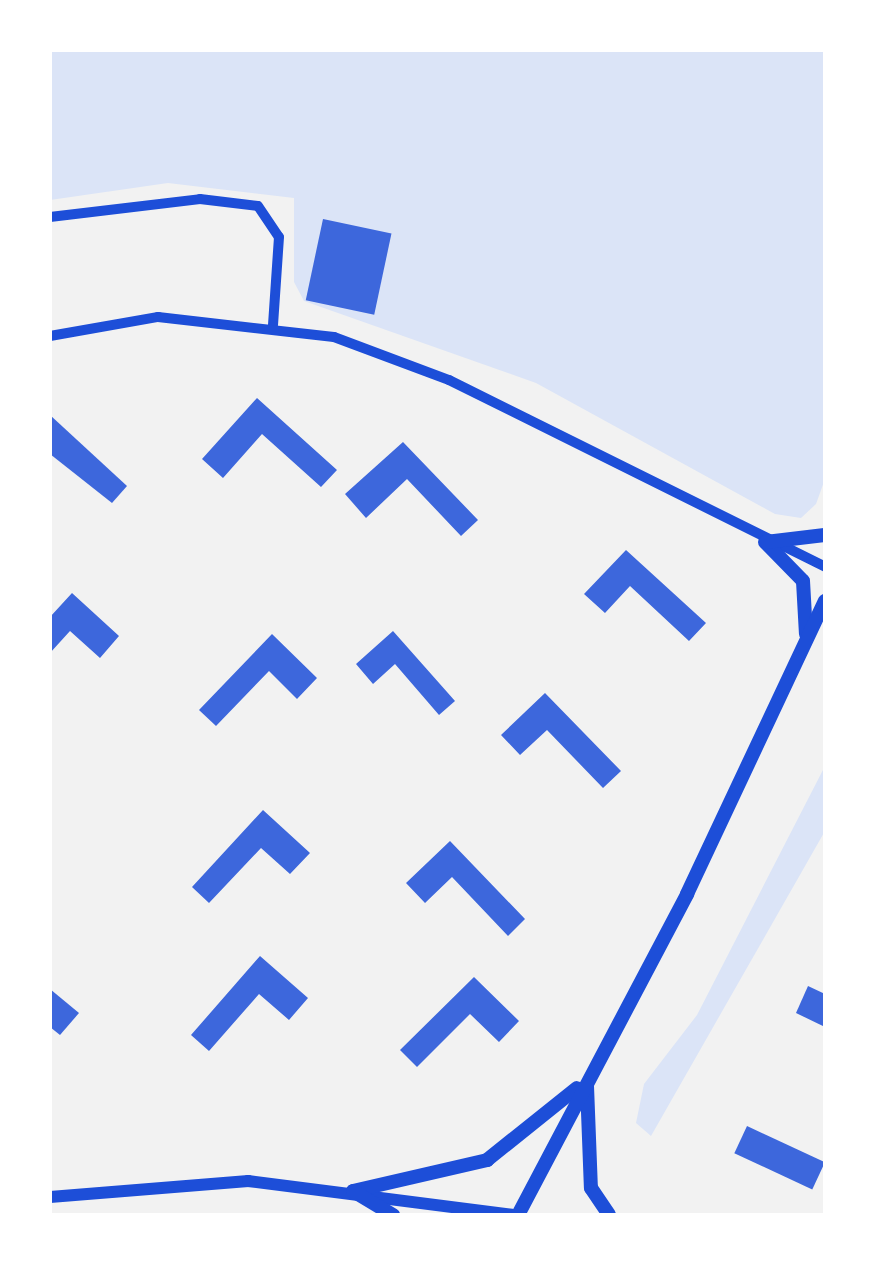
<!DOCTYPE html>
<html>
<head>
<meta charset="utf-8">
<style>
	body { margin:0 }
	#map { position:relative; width:875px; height:1265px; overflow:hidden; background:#f2f2f2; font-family:Bitter,serif }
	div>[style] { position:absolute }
	.green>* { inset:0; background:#dbe4f7 }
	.building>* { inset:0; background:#3d67dc; transform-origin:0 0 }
	.minor>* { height:10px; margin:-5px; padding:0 5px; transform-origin:5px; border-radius:5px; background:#1d4ed8 }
	.tertiary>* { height:12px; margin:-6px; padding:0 6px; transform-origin:6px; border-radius:6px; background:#1d4ed8 }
	.secondary>* { height:14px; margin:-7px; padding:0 7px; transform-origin:7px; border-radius:7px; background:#1d4ed8 }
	span { translate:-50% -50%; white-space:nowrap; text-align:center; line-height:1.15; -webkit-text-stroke:10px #fff; paint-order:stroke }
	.frame { position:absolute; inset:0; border:52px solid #fff; pointer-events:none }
</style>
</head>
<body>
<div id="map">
	<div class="green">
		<div style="clip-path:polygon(50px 50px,825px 50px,825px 479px,816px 504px,801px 518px,775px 514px,536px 383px,304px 301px,294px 282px,294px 198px,168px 183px,50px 200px)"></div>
		<div style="clip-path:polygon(825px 766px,825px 831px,651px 1136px,636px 1123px,644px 1084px,697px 1015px)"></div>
	</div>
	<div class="building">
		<div style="left:323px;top:219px;width:70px;height:83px;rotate:12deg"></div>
		<div style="clip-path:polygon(257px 398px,337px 470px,321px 487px,262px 434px,223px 478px,202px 459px)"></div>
		<div style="clip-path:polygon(50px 415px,127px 486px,112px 503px,50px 454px)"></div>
		<div style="clip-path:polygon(403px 442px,478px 520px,461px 536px,407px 479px,366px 518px,345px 494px)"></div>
		<div style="clip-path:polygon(626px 550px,706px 623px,689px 641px,630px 586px,605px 613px,584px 594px)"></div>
		<div style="clip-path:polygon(72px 593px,119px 636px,100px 658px,70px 631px,50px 653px,50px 617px)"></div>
		<div style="clip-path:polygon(393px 631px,455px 701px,439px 715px,395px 664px,373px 684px,356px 664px)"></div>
		<div style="clip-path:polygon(272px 634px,317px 678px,297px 699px,269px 671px,216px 726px,199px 710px)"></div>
		<div style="clip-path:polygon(545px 693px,621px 771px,603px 788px,547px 730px,520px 755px,501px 735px)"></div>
		<div style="clip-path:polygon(263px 810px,310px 853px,290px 874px,261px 848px,209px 903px,192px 887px)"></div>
		<div style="clip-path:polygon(450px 841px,525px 919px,508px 936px,452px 877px,425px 903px,406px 883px)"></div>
		<div style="clip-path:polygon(260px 956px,308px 998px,289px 1020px,259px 994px,209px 1051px,191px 1035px)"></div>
		<div style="clip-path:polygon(474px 977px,519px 1021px,499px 1042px,470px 1014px,417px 1067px,400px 1050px)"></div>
		<div style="clip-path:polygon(808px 986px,825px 994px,825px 1027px,796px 1013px)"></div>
		<div style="clip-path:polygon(50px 989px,79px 1013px,60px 1035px,50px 1027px)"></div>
		<div style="left:747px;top:1126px;width:86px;height:30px;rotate:25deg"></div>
	</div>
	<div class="minor">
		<div style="left:50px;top:217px;width:151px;rotate:-6.8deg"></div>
		<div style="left:200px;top:199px;width:58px;rotate:6.9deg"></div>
		<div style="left:258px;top:206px;width:37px;rotate:56deg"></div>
		<div style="left:279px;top:237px;width:88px;rotate:93.9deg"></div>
		<div style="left:50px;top:336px;width:110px;rotate:-10deg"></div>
		<div style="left:158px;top:317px;width:177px;rotate:6.5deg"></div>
		<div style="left:334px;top:337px;width:123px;rotate:20.5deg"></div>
		<div style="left:449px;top:380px;width:420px;rotate:26.4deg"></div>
	</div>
	<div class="tertiary">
		<div style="left:50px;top:1197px;width:199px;rotate:-4.6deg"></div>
		<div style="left:248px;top:1181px;width:266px;rotate:7.3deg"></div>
	</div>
	<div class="secondary">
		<div style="left:765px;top:542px;width:54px;rotate:45.7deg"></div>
		<div style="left:803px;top:581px;width:53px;rotate:86.8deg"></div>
		<div style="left:766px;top:542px;width:59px;rotate:-6.8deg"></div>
		<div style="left:587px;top:1086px;width:102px;rotate:87.8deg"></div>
		<div style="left:591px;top:1188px;width:32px;rotate:56deg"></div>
		<div style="left:353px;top:1191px;width:138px;rotate:-13deg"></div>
		<div style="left:487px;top:1160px;width:115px;rotate:-38.7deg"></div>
		<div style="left:353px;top:1191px;width:47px;rotate:31deg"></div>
		<div style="left:518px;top:1215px;width:363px;rotate:-62.2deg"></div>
		<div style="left:687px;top:894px;width:324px;rotate:-64.8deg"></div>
	</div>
	<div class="frame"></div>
</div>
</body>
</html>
